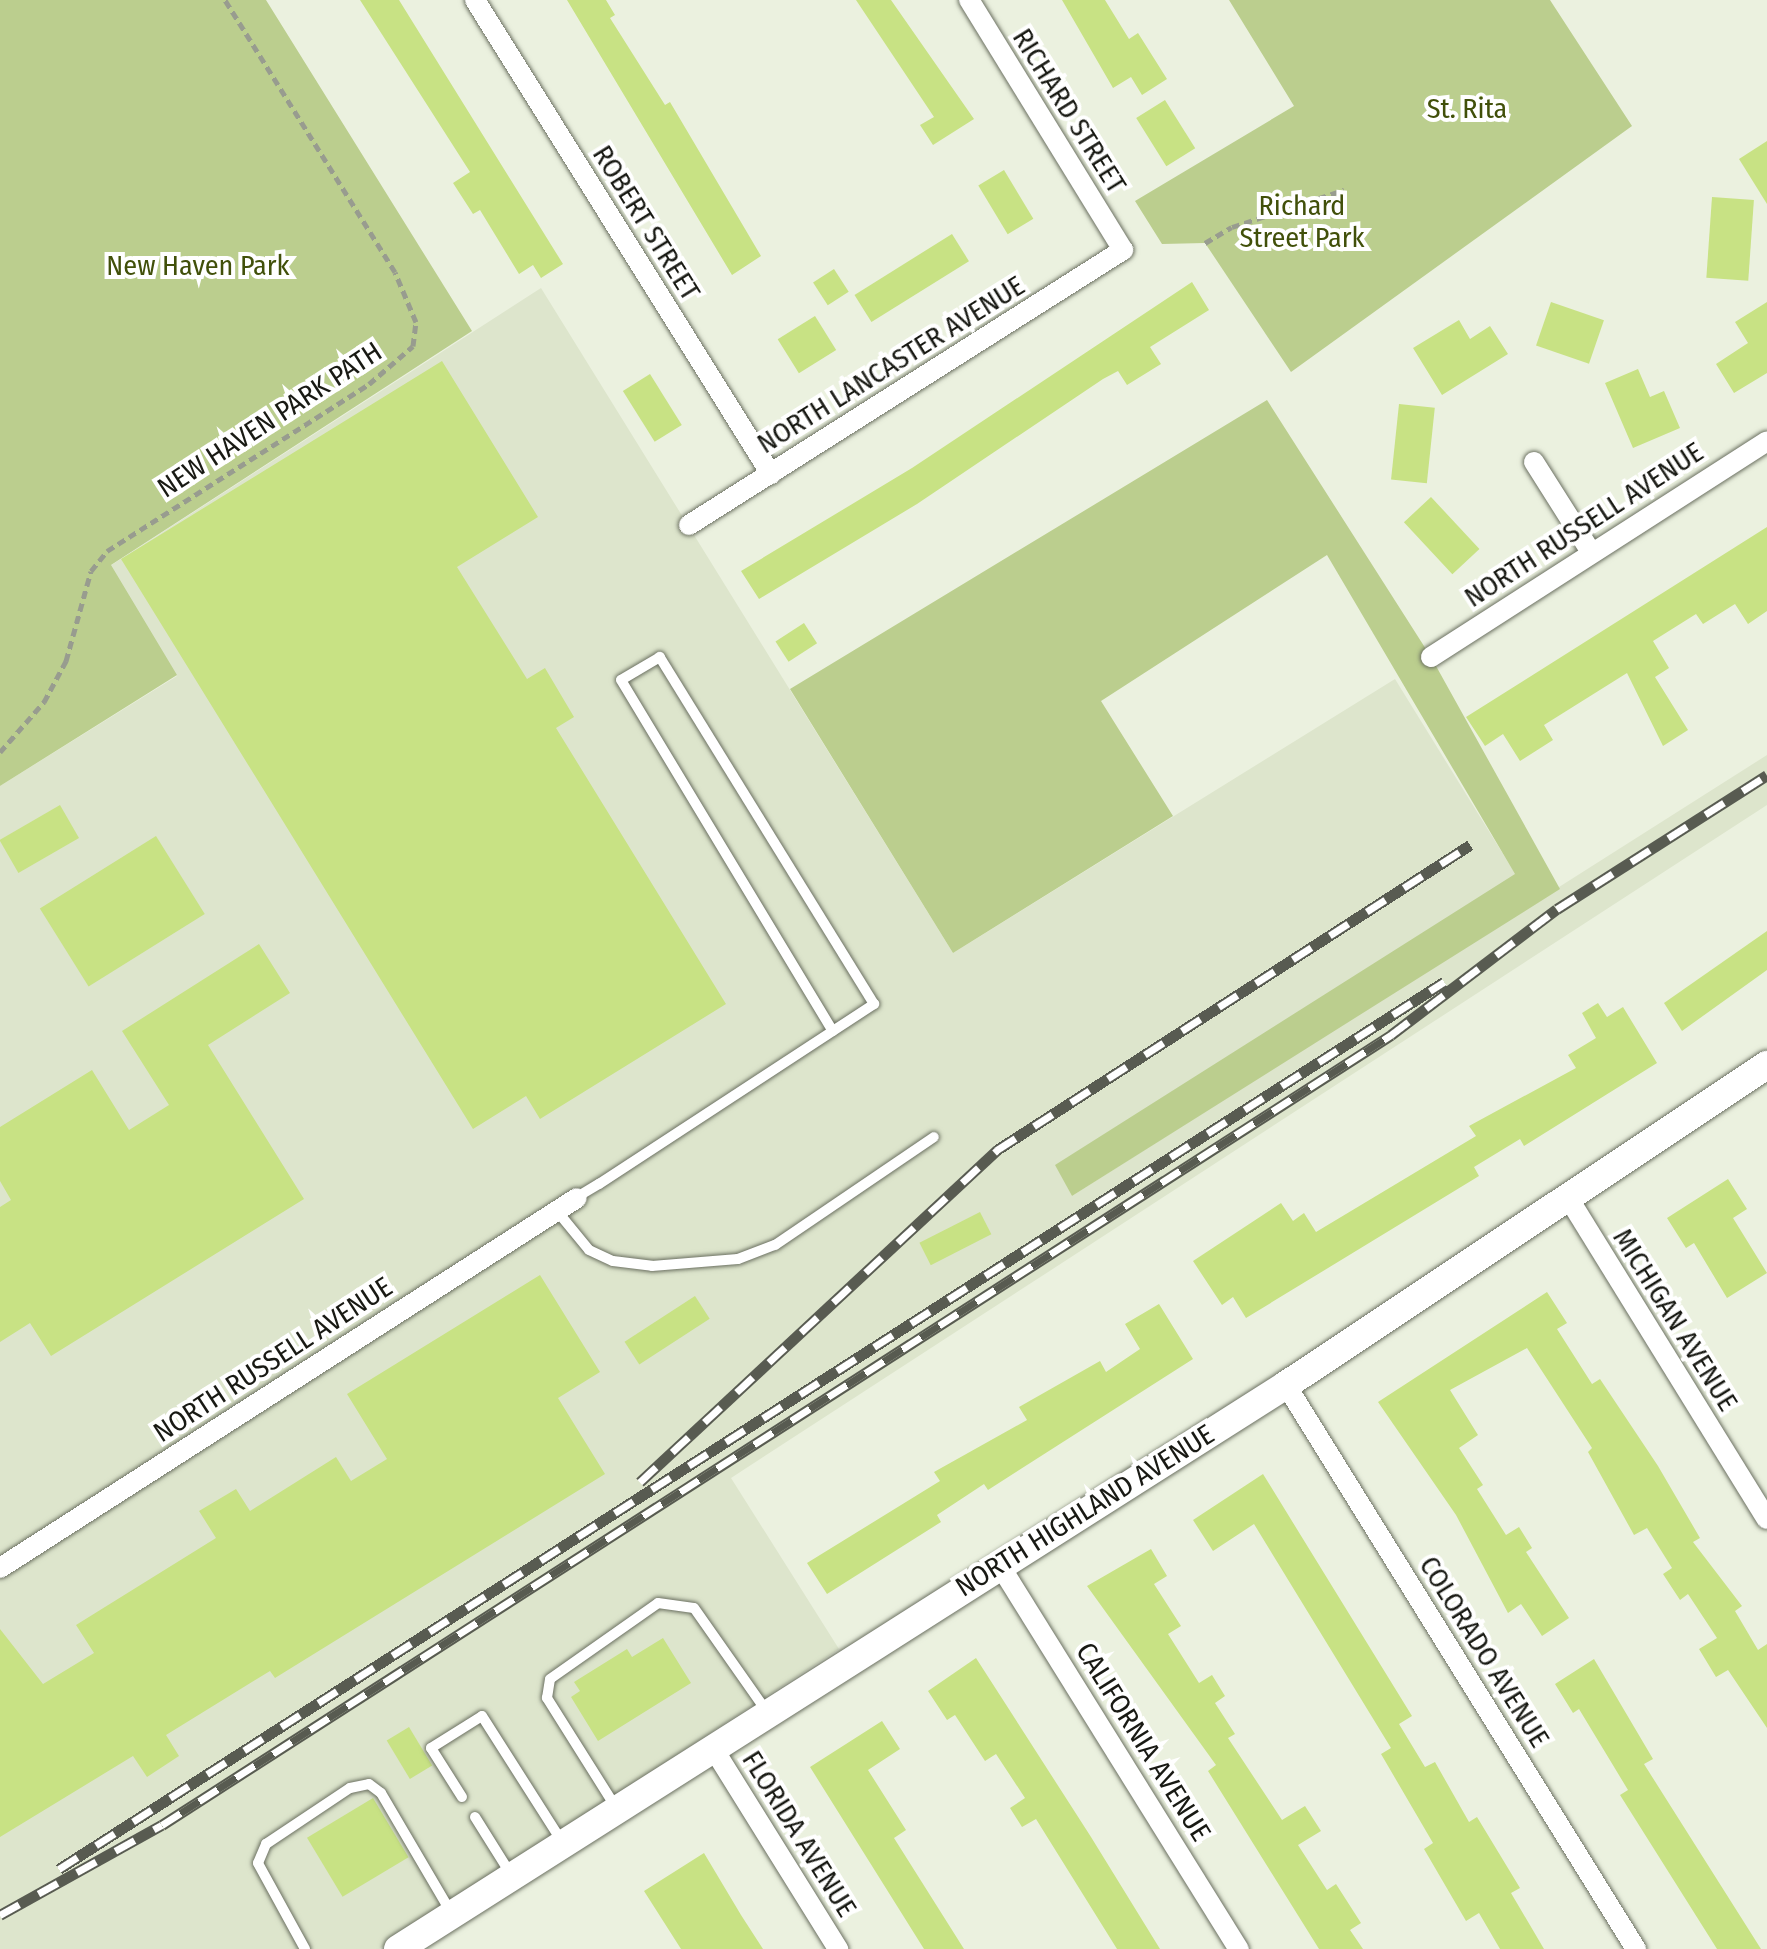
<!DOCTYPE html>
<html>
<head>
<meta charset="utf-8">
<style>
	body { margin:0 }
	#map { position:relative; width:1767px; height:1949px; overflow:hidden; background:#ebf1df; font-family:"Fira Sans Condensed",sans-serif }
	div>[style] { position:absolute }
	.built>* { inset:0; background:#dde5cc }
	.green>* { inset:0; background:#bbce8e }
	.building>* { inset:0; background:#c8e284; transform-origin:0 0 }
	.path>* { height:5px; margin-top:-2.5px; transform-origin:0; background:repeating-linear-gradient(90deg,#989c8f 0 8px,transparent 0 13px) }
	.roads { filter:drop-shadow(0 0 2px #6b7061) drop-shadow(0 0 2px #6b7061) }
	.service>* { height:10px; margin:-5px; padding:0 5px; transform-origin:5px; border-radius:5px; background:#fff }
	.minor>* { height:20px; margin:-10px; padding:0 10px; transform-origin:10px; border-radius:10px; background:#fff }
	.tertiary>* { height:28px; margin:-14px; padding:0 14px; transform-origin:14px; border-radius:14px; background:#fff }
	.rail>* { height:11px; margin-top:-5.5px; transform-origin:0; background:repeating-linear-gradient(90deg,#fff 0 22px,#585b51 0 44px); box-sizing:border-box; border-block:2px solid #585b51 }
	span { translate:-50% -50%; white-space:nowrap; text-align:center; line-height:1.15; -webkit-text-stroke:8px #fff; paint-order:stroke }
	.park-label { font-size:28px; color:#41500a }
	.street-label { font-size:28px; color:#181913 }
</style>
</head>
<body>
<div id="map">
	<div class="built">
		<div style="clip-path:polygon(541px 288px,953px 953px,1395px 679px,1516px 875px,1056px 1165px,1072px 1196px,1767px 755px,1767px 805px,731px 1478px,839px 1649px,379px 1949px,0 1949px,0 786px,177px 676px,110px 566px)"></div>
	</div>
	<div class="green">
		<div style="clip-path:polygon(0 0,266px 0,472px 331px,111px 565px,177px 675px,0 786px)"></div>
		<div style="clip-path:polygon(1229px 0,1550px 0,1632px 126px,1291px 372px,1205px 243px,1162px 244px,1135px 201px,1294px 106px)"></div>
		<div style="clip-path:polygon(1267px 400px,1431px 657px,1560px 889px,1072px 1196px,1055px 1165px,1515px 874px,1327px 555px,1101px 701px,1173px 816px,953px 953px,790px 689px)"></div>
	</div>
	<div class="building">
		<div style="clip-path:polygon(360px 0,399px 0,563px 264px,541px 278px,533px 265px,519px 274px,480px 210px,473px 214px,453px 183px,470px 172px)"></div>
		<div style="clip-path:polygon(567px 0,606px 0,615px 15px,610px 18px,665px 105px,670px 102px,761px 256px,732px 275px)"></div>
		<div style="clip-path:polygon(856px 0,891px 0,974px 119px,933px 145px,920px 125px,934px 117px)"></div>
		<div style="clip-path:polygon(1062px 0,1105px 0,1129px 39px,1138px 33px,1167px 79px,1142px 95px,1131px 77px,1113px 88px)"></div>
		<div style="left:1165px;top:100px;width:57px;height:34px;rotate:58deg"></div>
		<div style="clip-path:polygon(1767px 141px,1767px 204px,1739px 159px)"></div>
		<div style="left:1004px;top:170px;width:57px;height:30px;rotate:59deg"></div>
		<div style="left:1712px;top:197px;width:42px;height:81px;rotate:4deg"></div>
		<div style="left:952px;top:234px;width:32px;height:115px;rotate:58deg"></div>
		<div style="left:834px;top:269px;width:27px;height:25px;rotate:57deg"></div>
		<div style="clip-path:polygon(1192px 282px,1209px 310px,1150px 347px,1161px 364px,1127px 385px,1118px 371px,1103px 379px,917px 504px,759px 599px,741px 571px,912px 468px)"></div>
		<div style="left:1551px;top:302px;width:56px;height:46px;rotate:19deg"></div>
		<div style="clip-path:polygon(1767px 302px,1767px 373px,1734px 393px,1716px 364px,1748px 343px,1735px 322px)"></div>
		<div style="left:815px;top:316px;width:40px;height:44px;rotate:58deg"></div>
		<div style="clip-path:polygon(1459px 320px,1470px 339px,1490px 326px,1508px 354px,1442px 395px,1413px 348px)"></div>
		<div style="clip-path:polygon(442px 361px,538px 517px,457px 567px,527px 679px,545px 668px,574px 717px,556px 728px,726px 1004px,540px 1119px,526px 1096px,473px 1129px,121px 559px)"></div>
		<div style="clip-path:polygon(1638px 369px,1650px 397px,1664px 391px,1680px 428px,1633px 448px,1605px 383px)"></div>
		<div style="left:650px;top:374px;width:60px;height:32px;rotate:58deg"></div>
		<div style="left:1399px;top:404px;width:36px;height:76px;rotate:6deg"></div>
		<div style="left:1431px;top:497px;width:71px;height:37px;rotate:47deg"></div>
		<div style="clip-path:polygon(1767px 527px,1767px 611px,1748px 624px,1735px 604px,1703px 624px,1696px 614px,1653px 641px,1669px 668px,1655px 677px,1688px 730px,1663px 746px,1627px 673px,1544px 725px,1553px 740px,1520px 761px,1503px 734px,1485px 746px,1466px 717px)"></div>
		<div style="left:804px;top:623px;width:24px;height:34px;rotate:57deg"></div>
		<div style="left:60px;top:805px;width:38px;height:70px;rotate:60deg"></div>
		<div style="left:156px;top:836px;width:92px;height:137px;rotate:58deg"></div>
		<div style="clip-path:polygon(1767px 931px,1767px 970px,1682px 1031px,1664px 1003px)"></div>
		<div style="clip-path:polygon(259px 944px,290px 993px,208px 1045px,304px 1199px,51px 1356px,30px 1323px,0 1342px,0 1207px,11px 1200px,0 1181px,0 1127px,92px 1070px,129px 1130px,169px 1105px,122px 1031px)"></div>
		<div style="clip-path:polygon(1598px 1003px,1607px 1017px,1623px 1007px,1657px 1063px,1524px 1146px,1520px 1139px,1474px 1167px,1479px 1176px,1246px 1318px,1233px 1297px,1222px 1305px,1193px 1261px,1281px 1203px,1293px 1221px,1304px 1213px,1316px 1232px,1476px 1136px,1469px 1126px,1576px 1068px,1568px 1055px,1596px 1038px,1582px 1013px)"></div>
		<div style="clip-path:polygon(1728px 1179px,1747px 1209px,1733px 1218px,1767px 1273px,1727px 1298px,1694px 1243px,1686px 1248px,1667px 1218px)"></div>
		<div style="left:980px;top:1212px;width:25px;height:68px;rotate:63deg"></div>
		<div style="clip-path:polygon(540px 1275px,600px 1372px,558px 1398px,605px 1474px,275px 1678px,270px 1671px,166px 1735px,179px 1756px,147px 1777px,133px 1756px,0 1837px,0 1629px,43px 1684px,94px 1653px,76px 1625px,216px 1538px,199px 1511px,236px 1489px,250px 1511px,336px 1457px,351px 1481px,387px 1459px,347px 1394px)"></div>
		<div style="clip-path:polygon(1547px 1292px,1567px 1323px,1557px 1329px,1592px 1384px,1600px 1379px,1658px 1466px,1700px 1538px,1693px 1542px,1742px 1606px,1735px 1611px,1758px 1650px,1767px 1644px,1767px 1728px,1728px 1670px,1716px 1677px,1699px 1649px,1717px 1638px,1688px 1594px,1680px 1600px,1663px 1574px,1672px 1568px,1647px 1528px,1634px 1535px,1588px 1452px,1592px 1448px,1527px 1348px,1450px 1390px,1478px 1435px,1459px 1448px,1483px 1485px,1477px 1489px,1506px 1535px,1519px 1527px,1532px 1548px,1526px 1552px,1569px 1618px,1542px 1636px,1521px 1604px,1508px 1613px,1456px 1515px,1378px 1402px)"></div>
		<div style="left:695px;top:1296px;width:27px;height:84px;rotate:57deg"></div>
		<div style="clip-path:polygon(1159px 1304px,1193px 1359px,988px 1490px,984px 1484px,937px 1515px,941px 1522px,827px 1594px,807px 1563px,940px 1481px,934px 1472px,1027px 1420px,1019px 1407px,1100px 1361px,1106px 1372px,1140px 1349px,1125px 1324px)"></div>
		<div style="clip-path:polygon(1263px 1474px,1412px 1716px,1399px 1724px,1425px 1767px,1435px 1762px,1469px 1822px,1477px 1817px,1520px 1888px,1511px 1893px,1544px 1949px,1500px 1949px,1479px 1913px,1466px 1921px,1424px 1849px,1433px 1843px,1381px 1754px,1391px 1748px,1254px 1524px,1213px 1551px,1193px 1520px)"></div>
		<div style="clip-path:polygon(1151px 1549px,1167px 1576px,1154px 1584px,1181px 1626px,1168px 1634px,1199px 1683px,1212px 1675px,1225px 1696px,1215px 1703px,1235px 1734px,1228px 1738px,1282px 1820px,1305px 1806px,1321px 1831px,1298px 1845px,1327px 1890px,1336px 1884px,1361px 1923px,1350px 1930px,1363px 1949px,1319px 1949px,1208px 1771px,1216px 1765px,1087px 1586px)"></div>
		<div style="clip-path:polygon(663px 1638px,691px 1683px,598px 1741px,571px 1697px,580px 1691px,574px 1682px,627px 1649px,632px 1657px)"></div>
		<div style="clip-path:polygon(976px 1658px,1091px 1837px,1160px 1949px,1117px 1949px,1036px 1819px,1022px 1827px,1010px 1808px,1025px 1798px,996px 1754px,985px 1761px,955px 1715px,947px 1720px,928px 1691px)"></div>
		<div style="clip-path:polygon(1594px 1659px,1653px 1759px,1644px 1764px,1761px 1949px,1717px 1949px,1620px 1795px,1628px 1790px,1579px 1709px,1573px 1713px,1555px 1684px)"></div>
		<div style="clip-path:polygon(882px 1721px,900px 1749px,868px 1770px,906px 1830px,894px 1838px,964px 1949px,924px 1949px,810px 1767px)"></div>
		<div style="left:409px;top:1727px;width:45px;height:26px;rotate:59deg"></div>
		<div style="left:373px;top:1798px;width:69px;height:77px;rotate:59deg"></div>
		<div style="clip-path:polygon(704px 1853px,741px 1915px,763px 1949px,681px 1949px,644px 1891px)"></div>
	</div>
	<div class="path">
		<div style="left:1205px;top:243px;width:31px;rotate:-31deg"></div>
		<div style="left:1232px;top:227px;width:118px;rotate:-18.3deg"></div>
		<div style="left:0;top:752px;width:67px;rotate:-48.7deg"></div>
		<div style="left:44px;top:702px;width:47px;rotate:-61.8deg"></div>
		<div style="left:66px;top:661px;width:93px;rotate:-74.5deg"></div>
		<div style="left:91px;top:571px;width:26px;rotate:-51deg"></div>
		<div style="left:107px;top:551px;width:311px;rotate:-32.5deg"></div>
		<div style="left:369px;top:384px;width:58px;rotate:-40.8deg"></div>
		<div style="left:413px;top:346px;width:24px;rotate:-83deg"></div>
		<div style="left:416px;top:322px;width:54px;rotate:-112.8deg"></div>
		<div style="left:395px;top:272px;width:321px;rotate:-122deg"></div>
	</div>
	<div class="roads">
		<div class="service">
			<div style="left:577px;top:1197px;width:26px;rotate:-31deg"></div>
			<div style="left:599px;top:1184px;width:329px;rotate:-33.2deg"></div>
			<div style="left:874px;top:1004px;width:408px;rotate:-121.7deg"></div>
			<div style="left:660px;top:657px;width:45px;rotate:149.5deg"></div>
			<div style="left:621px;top:680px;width:410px;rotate:58.9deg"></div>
			<div style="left:557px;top:1211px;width:50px;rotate:50.6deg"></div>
			<div style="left:589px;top:1250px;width:26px;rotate:25deg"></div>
			<div style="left:613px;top:1261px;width:39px;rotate:7deg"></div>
			<div style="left:652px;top:1266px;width:86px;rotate:-4.7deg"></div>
			<div style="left:738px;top:1259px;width:40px;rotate:-21deg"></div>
			<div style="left:775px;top:1245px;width:192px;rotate:-34.2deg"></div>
			<div style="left:462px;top:1797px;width:58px;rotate:-122.3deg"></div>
			<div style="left:431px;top:1748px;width:60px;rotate:-32.1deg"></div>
			<div style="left:482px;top:1716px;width:151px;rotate:57.5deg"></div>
			<div style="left:615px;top:1806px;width:128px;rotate:-122.2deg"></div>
			<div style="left:547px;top:1698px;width:19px;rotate:-81deg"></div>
			<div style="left:550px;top:1679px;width:132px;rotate:-35.1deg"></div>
			<div style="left:658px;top:1603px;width:36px;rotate:8deg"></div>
			<div style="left:694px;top:1608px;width:127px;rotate:54.9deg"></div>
			<div style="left:475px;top:1817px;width:70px;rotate:57.9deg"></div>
			<div style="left:305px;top:1949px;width:98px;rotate:-118.7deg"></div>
			<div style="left:258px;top:1863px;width:21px;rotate:-67deg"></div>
			<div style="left:266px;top:1844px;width:101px;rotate:-33.7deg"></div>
			<div style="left:350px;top:1788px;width:19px;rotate:-12deg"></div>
			<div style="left:369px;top:1784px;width:15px;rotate:37deg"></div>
			<div style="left:381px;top:1793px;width:140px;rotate:59.6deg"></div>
		</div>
		<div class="minor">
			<div style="left:475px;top:0;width:559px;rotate:58.02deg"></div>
			<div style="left:1534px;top:462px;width:107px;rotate:57.7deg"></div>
			<div style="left:689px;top:525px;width:514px;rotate:-32.36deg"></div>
			<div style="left:1123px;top:250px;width:294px;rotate:-121.6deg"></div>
			<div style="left:1431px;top:657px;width:399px;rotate:-32.7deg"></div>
			<div style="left:1569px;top:1199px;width:376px;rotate:58.3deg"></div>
			<div style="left:1286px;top:1385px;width:664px;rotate:58.18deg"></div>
			<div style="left:999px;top:1564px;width:454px;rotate:58.1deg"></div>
			<div style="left:0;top:1568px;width:685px;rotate:-32.67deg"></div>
			<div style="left:713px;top:1748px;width:237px;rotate:58.1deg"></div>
		</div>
		<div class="tertiary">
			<div style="left:398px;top:1949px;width:1052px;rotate:-32.42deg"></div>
			<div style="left:1286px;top:1385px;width:578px;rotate:-33.64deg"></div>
		</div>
	</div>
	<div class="rail">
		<div style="left:640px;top:1482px;width:488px;rotate:-42.9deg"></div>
		<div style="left:997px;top:1150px;width:563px;rotate:-32.81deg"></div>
		<div style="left:59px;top:1869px;width:1645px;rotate:-32.64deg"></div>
		<div style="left:0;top:1915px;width:185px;rotate:-29.1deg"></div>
		<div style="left:162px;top:1825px;width:1461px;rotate:-32.73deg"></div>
		<div style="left:1391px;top:1035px;width:208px;rotate:-37.2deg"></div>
		<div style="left:1557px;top:909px;width:249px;rotate:-32.5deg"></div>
	</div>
	<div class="park-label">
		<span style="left:1467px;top:109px">St. Rita</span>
		<span style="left:1302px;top:222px">Richard<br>Street Park</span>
		<span style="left:198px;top:266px">New Haven Park</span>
	</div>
	<div class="street-label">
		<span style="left:1069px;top:111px;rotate:58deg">RICHARD STREET</span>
		<span style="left:646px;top:223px;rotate:58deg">ROBERT STREET</span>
		<span style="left:891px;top:365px;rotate:-32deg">NORTH LANCASTER AVENUE</span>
		<span style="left:270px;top:420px;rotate:-33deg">NEW HAVEN PARK PATH</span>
		<span style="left:1584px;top:525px;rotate:-33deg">NORTH RUSSELL AVENUE</span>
		<span style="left:1675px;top:1320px;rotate:58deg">MICHIGAN AVENUE</span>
		<span style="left:273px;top:1360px;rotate:-33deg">NORTH RUSSELL AVENUE</span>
		<span style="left:1085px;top:1511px;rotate:-32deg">NORTH HIGHLAND AVENUE</span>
		<span style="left:1484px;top:1652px;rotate:58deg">COLORADO AVENUE</span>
		<span style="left:1143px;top:1742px;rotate:58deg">CALIFORNIA AVENUE</span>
		<span style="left:799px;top:1834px;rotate:58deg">FLORIDA AVENUE</span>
	</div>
</div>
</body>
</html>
